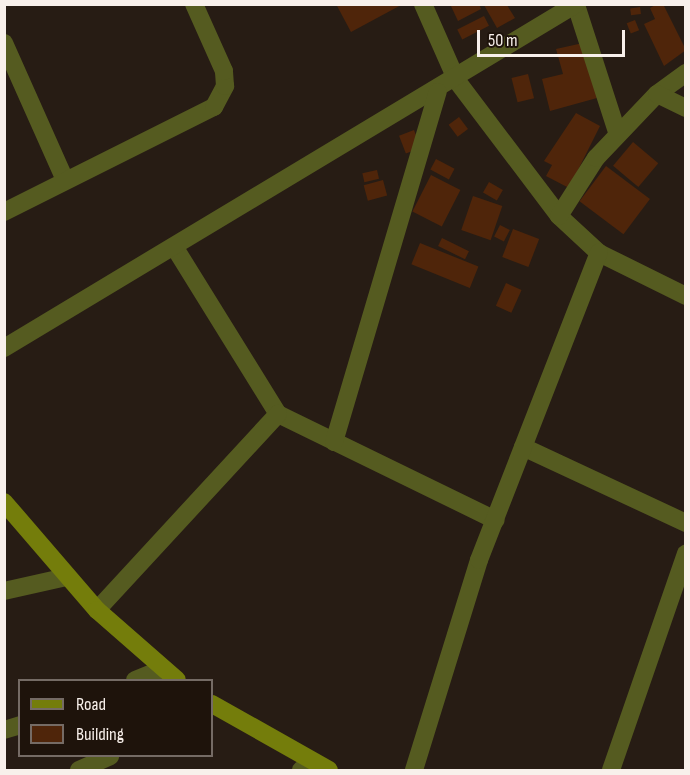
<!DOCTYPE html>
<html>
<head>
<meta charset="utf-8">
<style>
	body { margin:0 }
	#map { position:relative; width:690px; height:775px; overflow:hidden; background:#271c14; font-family:"Sofia Sans Condensed",sans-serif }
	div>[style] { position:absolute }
	.building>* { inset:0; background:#4f250a; transform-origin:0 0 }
	.street>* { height:18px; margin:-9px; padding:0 9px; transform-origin:9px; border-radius:9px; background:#555b20 }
	.secondary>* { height:18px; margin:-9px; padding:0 9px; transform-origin:9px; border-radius:9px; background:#747d0b }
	span { translate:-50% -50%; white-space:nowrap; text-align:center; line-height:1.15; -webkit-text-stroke:6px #1e130b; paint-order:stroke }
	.frame { position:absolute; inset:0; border:6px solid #f8f0eb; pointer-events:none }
	.legend { position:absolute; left:18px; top:679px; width:195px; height:78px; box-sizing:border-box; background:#1e130b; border:2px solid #756b65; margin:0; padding:8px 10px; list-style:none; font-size:18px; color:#f8f0eb }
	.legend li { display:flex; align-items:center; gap:12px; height:30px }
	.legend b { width:30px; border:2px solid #756b65 }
	.scale { position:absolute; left:477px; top:30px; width:148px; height:27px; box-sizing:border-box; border:3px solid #f8f0eb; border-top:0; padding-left:8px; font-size:18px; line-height:21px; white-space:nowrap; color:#f8f0eb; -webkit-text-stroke:4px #1e130b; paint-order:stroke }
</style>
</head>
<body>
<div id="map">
	<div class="building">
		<div style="clip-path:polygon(336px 4px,403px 4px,351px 32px)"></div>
		<div style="clip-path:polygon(450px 4px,479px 4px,481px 9px,458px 21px)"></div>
		<div style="clip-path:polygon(657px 4px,663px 4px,686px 50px,664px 66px,644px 24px,655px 19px,650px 8px)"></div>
		<div style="clip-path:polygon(484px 5px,507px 5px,515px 18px,497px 28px)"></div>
		<div style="left:640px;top:7px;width:7px;height:10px;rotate:82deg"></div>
		<div style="left:484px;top:16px;width:11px;height:30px;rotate:63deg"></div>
		<div style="left:635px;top:20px;width:11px;height:9px;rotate:68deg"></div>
		<div style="clip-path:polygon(583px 43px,597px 98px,550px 111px,542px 79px,563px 74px,556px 49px)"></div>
		<div style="left:528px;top:74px;width:25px;height:17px;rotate:76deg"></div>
		<div style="clip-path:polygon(576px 113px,600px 126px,569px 188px,546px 176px,552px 165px,544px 161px)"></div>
		<div style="left:459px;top:117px;width:15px;height:13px;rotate:53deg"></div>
		<div style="left:414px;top:130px;width:19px;height:16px;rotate:69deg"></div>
		<div style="left:633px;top:142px;width:33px;height:31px;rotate:40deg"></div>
		<div style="left:436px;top:159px;width:21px;height:12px;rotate:28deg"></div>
		<div style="left:606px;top:166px;width:55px;height:44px;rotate:37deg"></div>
		<div style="left:377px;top:170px;width:9px;height:15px;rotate:77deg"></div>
		<div style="left:431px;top:175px;width:33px;height:41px;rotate:27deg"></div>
		<div style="left:383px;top:180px;width:16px;height:20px;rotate:75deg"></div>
		<div style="left:489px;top:182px;width:16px;height:12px;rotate:30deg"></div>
		<div style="left:473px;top:196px;width:31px;height:36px;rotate:19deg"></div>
		<div style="left:500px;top:225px;width:11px;height:13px;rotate:27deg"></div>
		<div style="left:513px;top:229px;width:28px;height:30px;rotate:21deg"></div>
		<div style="left:442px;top:238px;width:30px;height:9px;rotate:26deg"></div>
		<div style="left:420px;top:243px;width:63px;height:23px;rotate:22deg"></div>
		<div style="left:506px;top:283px;width:17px;height:25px;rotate:24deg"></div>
	</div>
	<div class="street">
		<div style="left:423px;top:4px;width:84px;rotate:66.2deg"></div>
		<div style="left:457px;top:81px;width:169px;rotate:52.9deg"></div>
		<div style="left:559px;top:216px;width:54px;rotate:42.8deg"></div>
		<div style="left:599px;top:253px;width:97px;rotate:26.3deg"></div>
		<div style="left:576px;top:5px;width:133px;rotate:72.1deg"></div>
		<div style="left:4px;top:43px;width:150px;rotate:66deg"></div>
		<div style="left:657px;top:94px;width:36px;rotate:-36deg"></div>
		<div style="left:4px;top:212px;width:235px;rotate:-26.6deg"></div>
		<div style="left:214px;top:107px;width:24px;rotate:-62deg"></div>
		<div style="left:225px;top:86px;width:15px;rotate:-94deg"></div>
		<div style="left:224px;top:71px;width:73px;rotate:-114.1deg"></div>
		<div style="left:559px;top:216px;width:69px;rotate:-57.5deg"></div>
		<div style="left:596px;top:158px;width:88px;rotate:-46.4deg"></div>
		<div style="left:657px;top:94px;width:32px;rotate:26deg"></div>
		<div style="left:175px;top:248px;width:195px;rotate:58.2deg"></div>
		<div style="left:278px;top:414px;width:242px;rotate:26deg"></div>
		<div style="left:4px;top:348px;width:667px;rotate:-31.02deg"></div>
		<div style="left:334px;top:442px;width:365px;rotate:-73.5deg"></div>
		<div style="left:523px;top:447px;width:180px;rotate:25deg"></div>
		<div style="left:4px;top:591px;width:64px;rotate:-12.7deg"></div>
		<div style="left:97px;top:610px;width:267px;rotate:-47.3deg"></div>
		<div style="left:135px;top:680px;width:29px;rotate:-22deg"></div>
		<div style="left:4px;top:730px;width:17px;rotate:-17deg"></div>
		<div style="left:79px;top:770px;width:34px;rotate:-24deg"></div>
		<div style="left:301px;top:770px;width:13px;rotate:-39deg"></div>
		<div style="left:414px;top:770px;width:220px;rotate:-72.8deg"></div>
		<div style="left:479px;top:560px;width:330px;rotate:-68.7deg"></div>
		<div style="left:611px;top:770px;width:229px;rotate:-70.9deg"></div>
	</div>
	<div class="secondary">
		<div style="left:4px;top:502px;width:143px;rotate:49.3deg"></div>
		<div style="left:97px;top:610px;width:106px;rotate:41.2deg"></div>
		<div style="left:212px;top:704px;width:134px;rotate:29.4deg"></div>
	</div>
	<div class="frame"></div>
	<ul class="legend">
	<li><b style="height:8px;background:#747d0b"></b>Road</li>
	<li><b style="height:16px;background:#4f250a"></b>Building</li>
	</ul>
	<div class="scale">50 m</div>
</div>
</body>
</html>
